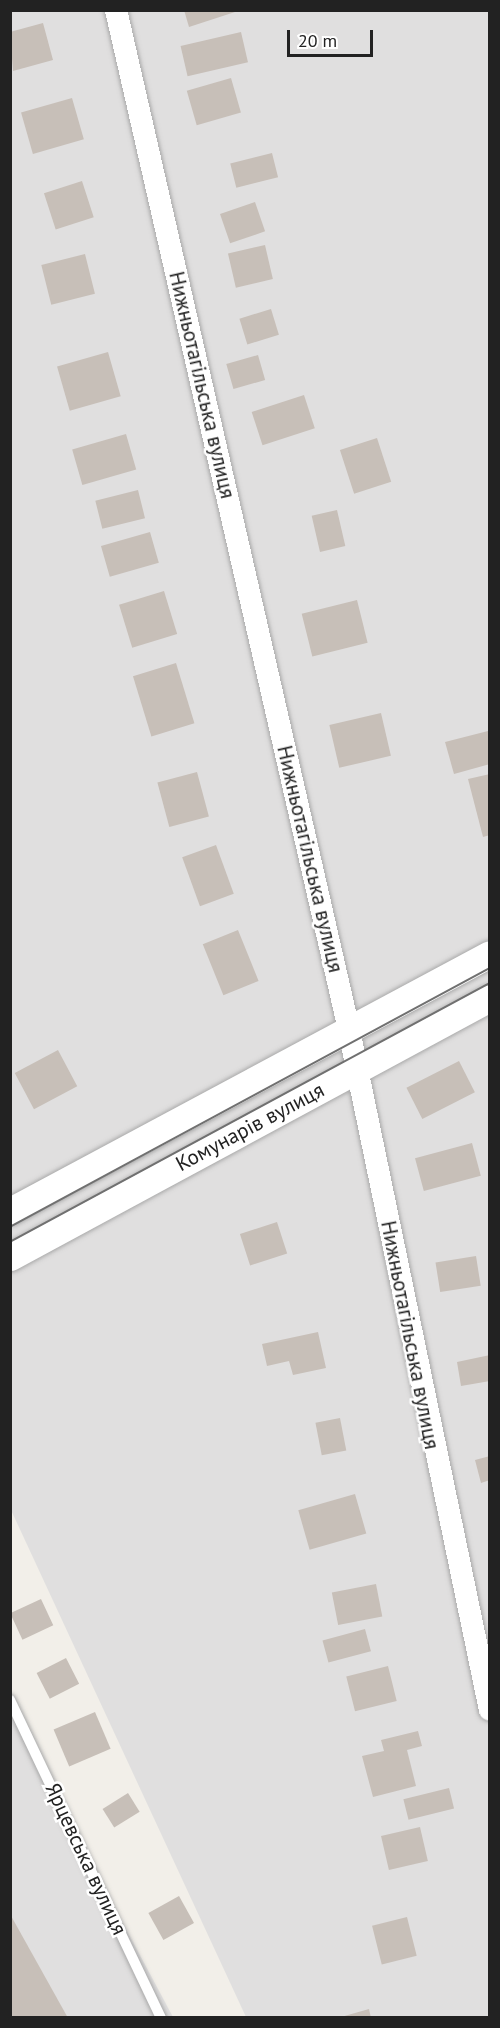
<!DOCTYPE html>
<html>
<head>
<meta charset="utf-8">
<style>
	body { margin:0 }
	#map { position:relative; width:500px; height:2028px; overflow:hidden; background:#f2efe9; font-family:"PT Sans",sans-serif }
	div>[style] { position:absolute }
	.residential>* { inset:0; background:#e0dfdf }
	.building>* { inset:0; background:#c7bfb8; transform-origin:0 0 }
	.roads { filter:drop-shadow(0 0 2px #a9a9a9) drop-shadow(0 0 2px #a9a9a9) }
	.service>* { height:10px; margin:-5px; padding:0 5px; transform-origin:5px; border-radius:5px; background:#fff }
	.minor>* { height:22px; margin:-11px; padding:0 11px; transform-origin:11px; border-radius:11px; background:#fff }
	.tertiary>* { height:27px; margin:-13.5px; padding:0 13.5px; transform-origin:13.5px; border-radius:13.5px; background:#fff }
	.tram>* { height:1.5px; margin:-0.75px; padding:0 0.75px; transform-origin:0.75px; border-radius:0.75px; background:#707070 }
	span { translate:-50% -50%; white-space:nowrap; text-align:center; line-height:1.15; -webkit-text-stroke:5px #fff; paint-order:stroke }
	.street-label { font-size:21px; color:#222 }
	.frame { position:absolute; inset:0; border:12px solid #222; pointer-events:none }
	.scale { position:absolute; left:287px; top:30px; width:86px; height:27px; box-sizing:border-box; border:3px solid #222; border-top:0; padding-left:8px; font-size:18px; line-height:21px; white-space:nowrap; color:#222; -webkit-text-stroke:4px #fff; paint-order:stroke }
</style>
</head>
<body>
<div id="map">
	<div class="residential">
		<div style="clip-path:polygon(10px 11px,489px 11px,489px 2017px,246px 2017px,11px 1510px)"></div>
		<div style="clip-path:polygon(11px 1714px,173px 2017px,11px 2017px)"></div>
	</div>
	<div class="building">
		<div style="clip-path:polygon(184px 10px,235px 10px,235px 12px,189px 27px)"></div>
		<div style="clip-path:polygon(43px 23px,53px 60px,13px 71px,10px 32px)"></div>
		<div style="left:241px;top:32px;width:31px;height:62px;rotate:77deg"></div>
		<div style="left:231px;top:78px;width:36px;height:46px;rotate:74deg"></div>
		<div style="left:72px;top:98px;width:43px;height:53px;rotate:74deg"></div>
		<div style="left:272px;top:153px;width:25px;height:43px;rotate:76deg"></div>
		<div style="left:82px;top:181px;width:38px;height:40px;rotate:72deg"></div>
		<div style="left:255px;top:202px;width:31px;height:37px;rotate:71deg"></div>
		<div style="left:265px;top:245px;width:35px;height:38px;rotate:77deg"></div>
		<div style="left:85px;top:254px;width:41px;height:45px;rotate:76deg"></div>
		<div style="left:271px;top:309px;width:27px;height:33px;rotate:73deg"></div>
		<div style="left:108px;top:352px;width:46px;height:53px;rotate:74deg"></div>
		<div style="left:258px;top:355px;width:26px;height:33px;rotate:74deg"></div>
		<div style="left:304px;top:395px;width:35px;height:55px;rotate:72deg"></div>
		<div style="left:126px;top:434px;width:37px;height:56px;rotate:74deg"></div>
		<div style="left:377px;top:438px;width:46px;height:39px;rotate:72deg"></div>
		<div style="left:138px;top:490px;width:29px;height:44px;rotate:76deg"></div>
		<div style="left:337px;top:510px;width:37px;height:26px;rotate:77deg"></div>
		<div style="left:150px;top:532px;width:32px;height:51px;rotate:74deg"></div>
		<div style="left:164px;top:591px;width:45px;height:47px;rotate:73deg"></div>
		<div style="left:357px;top:600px;width:44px;height:57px;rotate:76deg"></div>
		<div style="left:176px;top:663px;width:63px;height:45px;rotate:73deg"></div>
		<div style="left:381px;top:713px;width:44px;height:53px;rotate:77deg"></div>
		<div style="clip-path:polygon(488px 731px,490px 764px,454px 774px,445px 742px)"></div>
		<div style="left:197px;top:772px;width:46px;height:41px;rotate:75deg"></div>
		<div style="clip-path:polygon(490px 774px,490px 835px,483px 837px,468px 779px)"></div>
		<div style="left:216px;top:845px;width:52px;height:36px;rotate:70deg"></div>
		<div style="left:238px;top:930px;width:55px;height:38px;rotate:68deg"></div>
		<div style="left:58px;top:1050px;width:41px;height:49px;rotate:62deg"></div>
		<div style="left:459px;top:1061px;width:35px;height:59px;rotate:63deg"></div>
		<div style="left:472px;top:1143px;width:34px;height:59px;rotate:75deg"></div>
		<div style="left:277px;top:1222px;width:33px;height:39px;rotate:72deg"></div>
		<div style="left:476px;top:1256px;width:30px;height:41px;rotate:81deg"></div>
		<div style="clip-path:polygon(318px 1332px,326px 1368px,293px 1375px,289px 1361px,267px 1366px,262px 1344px)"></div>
		<div style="clip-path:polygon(490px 1355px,490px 1381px,461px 1386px,457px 1362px)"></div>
		<div style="left:340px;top:1418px;width:33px;height:25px;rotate:79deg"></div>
		<div style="clip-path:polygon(490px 1456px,490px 1480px,481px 1483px,475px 1460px)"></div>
		<div style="left:355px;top:1494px;width:41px;height:59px;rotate:74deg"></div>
		<div style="left:376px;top:1584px;width:33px;height:45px;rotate:79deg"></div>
		<div style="left:41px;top:1599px;width:29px;height:34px;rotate:65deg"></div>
		<div style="left:365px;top:1629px;width:23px;height:44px;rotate:75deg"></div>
		<div style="left:66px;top:1658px;width:29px;height:33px;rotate:63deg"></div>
		<div style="left:388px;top:1666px;width:36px;height:43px;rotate:76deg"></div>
		<div style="left:95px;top:1712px;width:40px;height:45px;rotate:67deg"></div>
		<div style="clip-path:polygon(418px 1731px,422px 1746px,407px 1750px,416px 1786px,373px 1797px,362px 1756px,384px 1751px,381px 1740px)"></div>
		<div style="left:449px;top:1788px;width:21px;height:47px;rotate:76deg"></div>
		<div style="left:128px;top:1793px;width:22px;height:30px;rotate:58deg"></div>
		<div style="left:420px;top:1827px;width:35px;height:40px;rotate:77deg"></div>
		<div style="left:179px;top:1896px;width:31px;height:35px;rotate:61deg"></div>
		<div style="clip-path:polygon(10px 1914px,68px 2018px,10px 2018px)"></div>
		<div style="left:407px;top:1917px;width:40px;height:36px;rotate:76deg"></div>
		<div style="clip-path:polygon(369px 2009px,371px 2018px,341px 2018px,341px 2017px)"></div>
	</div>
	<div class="roads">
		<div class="service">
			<div style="left:10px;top:1700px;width:352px;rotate:64.6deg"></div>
		</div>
		<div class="minor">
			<div style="left:116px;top:10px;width:1046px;rotate:77.13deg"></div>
			<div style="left:349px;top:1030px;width:694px;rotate:78.29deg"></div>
		</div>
		<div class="tertiary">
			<div style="left:10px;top:1211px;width:544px;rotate:-28.17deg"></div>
			<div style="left:10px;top:1257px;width:545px;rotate:-28.35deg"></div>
		</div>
	</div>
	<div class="tram">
		<div style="left:10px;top:1227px;width:545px;rotate:-28.35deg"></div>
		<div style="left:10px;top:1242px;width:545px;rotate:-28.35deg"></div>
	</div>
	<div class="street-label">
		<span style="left:202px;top:385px;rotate:77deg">Нижньотагільська вулиця</span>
		<span style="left:310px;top:859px;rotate:77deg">Нижньотагільська вулиця</span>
		<span style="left:250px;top:1127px;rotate:-28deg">Комунарів вулиця</span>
		<span style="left:410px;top:1335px;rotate:79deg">Нижньотагільська вулиця</span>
		<span style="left:86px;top:1859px;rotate:65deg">Ярцевська вулиця</span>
	</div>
	<div class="frame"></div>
	<div class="scale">20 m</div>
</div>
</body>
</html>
